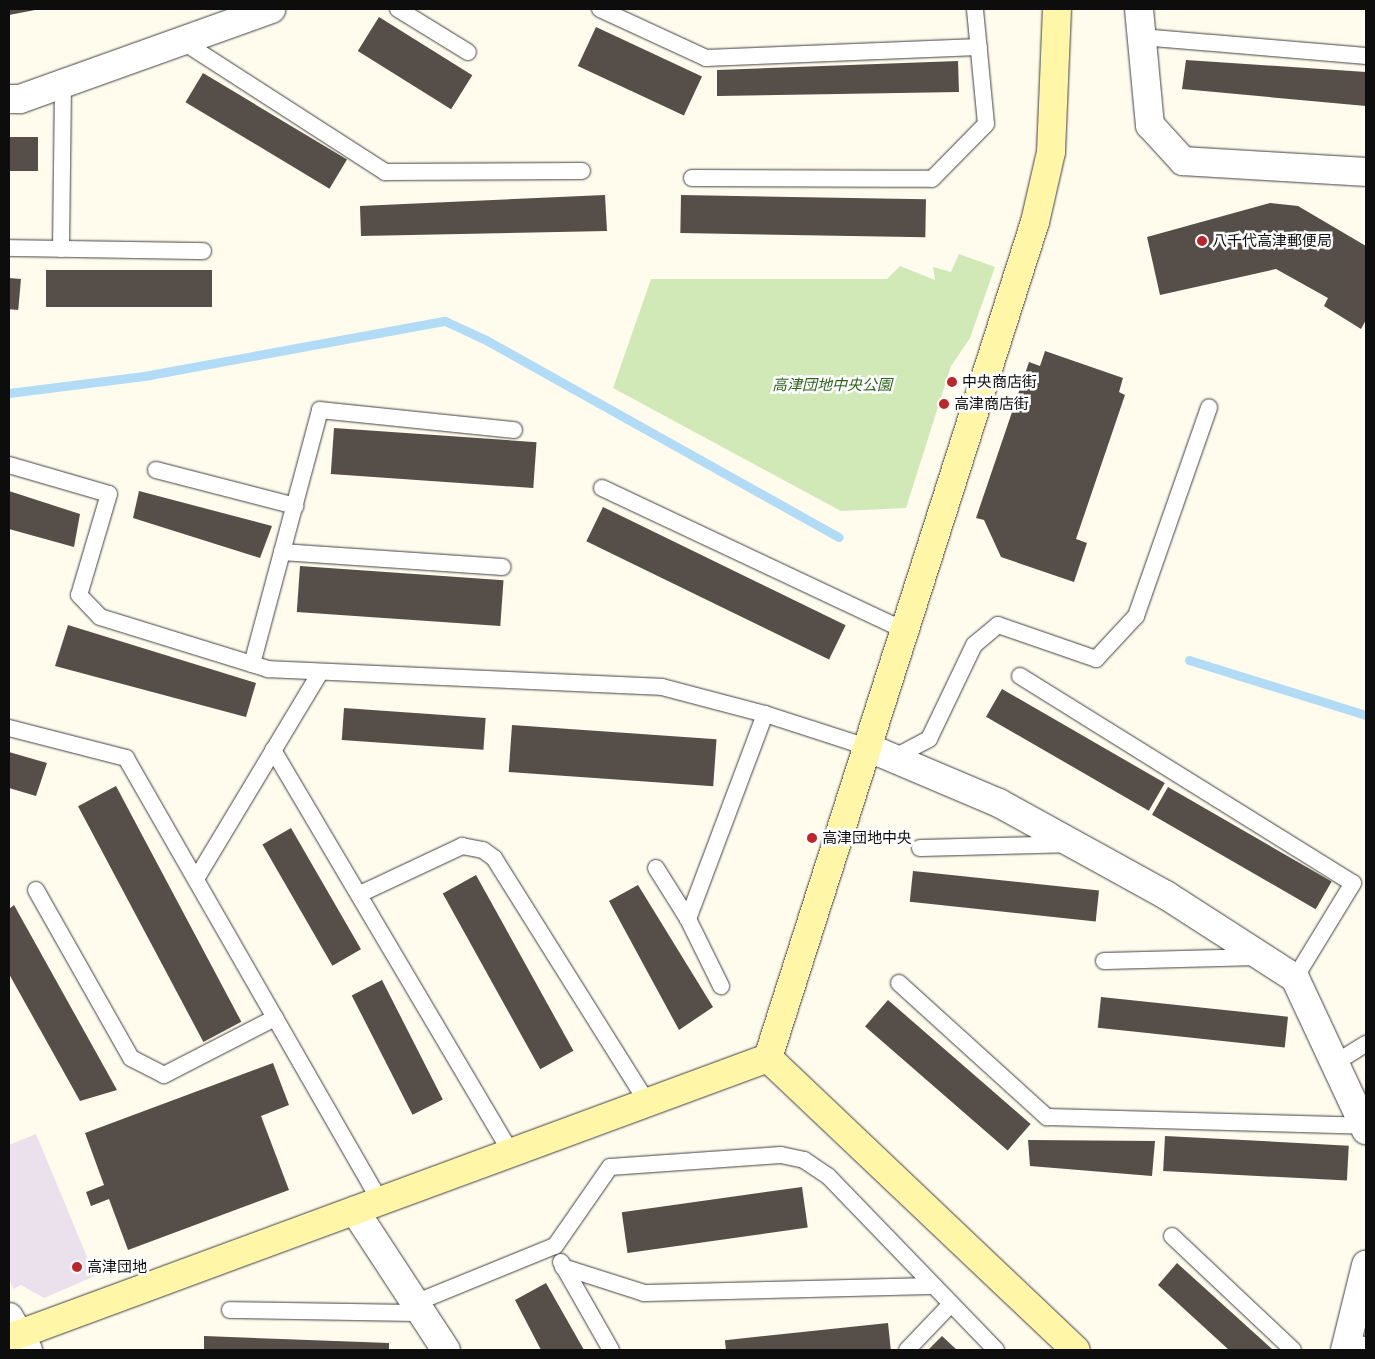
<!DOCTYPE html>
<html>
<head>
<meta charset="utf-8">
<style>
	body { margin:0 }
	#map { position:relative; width:1375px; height:1359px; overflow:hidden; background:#fffbed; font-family:"Source Serif 4","Noto Sans JP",serif }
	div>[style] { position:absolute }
	.industrial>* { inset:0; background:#ebe1ec }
	.green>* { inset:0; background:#d1e9b7 }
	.stream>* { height:9px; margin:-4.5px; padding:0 4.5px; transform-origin:4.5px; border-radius:4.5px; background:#b2dcf6 }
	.building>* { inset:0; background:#564e49; transform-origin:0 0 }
	.roads { filter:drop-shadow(0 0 1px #404040) drop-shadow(0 0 1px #404040) }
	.lane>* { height:16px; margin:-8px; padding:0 8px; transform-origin:8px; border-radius:8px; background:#fff }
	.street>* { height:28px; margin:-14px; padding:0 14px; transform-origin:14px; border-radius:14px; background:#fff }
	.secondary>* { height:28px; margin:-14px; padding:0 14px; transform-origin:14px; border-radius:14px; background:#fff6a8 }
	.dots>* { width:14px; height:14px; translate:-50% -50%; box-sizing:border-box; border:2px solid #fff; border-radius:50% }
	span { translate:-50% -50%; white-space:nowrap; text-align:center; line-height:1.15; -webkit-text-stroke:5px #fff; paint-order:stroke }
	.poi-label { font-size:15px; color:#0d0d0d }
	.left { translate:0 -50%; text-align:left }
	.park-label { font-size:15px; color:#2c641d; font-style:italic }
	.frame { position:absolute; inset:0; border:10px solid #0d0d0d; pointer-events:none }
</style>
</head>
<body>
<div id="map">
	<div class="industrial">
		<div style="clip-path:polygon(36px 1134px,95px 1276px,44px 1298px,21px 1285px,13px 1289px,9px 1278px,9px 1145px)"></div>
	</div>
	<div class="green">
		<div style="clip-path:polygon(959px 254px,995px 267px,970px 338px,951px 366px,906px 508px,841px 511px,613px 388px,651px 279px,887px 279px,900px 266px,935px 280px,933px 267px,951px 272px)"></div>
	</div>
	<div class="stream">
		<div style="left:9px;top:393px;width:136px;rotate:-7.2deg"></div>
		<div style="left:144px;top:376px;width:306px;rotate:-10.4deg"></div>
		<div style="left:445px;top:321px;width:45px;rotate:24.9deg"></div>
		<div style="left:486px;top:340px;width:404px;rotate:29.2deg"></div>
		<div style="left:1189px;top:660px;width:185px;rotate:17.3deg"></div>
	</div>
	<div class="building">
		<div style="clip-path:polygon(9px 9px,35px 9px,35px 10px,9px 15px)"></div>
		<div style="left:379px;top:17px;width:110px;height:40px;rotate:32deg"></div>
		<div style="left:596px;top:27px;width:117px;height:43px;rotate:25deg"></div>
		<div style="clip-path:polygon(1186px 60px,1366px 72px,1366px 106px,1182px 89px)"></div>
		<div style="clip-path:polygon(958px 61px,959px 92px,717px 96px,717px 70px)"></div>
		<div style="left:203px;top:73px;width:168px;height:34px;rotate:31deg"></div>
		<div style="left:9px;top:137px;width:29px;height:34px"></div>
		<div style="clip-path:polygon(605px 195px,607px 231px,361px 236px,360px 206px)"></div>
		<div style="left:681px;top:195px;width:245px;height:38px;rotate:1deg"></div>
		<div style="clip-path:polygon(1270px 203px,1298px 206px,1366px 246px,1366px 320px,1361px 329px,1324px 306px,1328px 298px,1276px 269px,1160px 295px,1147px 237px)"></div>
		<div style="left:46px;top:270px;width:166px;height:37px"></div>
		<div style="left:9px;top:278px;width:12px;height:31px;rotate:5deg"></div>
		<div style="clip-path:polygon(1045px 351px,1123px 378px,1119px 392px,1125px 395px,1076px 539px,1087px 543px,1074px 582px,1001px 557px,984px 520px,976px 518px,1029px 362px,1040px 366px)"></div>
		<div style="left:334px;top:428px;width:203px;height:46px;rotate:4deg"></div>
		<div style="clip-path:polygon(9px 491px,80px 514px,74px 547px,9px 529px)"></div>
		<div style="clip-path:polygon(139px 491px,272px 526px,260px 558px,133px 518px)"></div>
		<div style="left:603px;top:507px;width:270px;height:38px;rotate:26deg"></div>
		<div style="left:300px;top:566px;width:204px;height:46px;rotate:4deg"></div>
		<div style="clip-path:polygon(68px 625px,256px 683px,246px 717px,55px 666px)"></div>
		<div style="left:1002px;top:689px;width:188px;height:32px;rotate:30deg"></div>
		<div style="left:344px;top:708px;width:142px;height:32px;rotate:4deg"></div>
		<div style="left:512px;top:725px;width:205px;height:47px;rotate:4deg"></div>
		<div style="clip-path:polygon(9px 752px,47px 763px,36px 796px,9px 788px)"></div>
		<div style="left:116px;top:786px;width:267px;height:43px;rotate:62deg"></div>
		<div style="left:1168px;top:787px;width:189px;height:32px;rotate:30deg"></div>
		<div style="left:291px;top:828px;width:140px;height:33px;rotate:60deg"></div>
		<div style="left:913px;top:871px;width:187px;height:31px;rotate:6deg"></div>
		<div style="left:476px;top:875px;width:201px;height:38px;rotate:61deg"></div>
		<div style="clip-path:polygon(638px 885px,713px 1007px,679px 1030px,609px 901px)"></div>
		<div style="clip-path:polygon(14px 905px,117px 1090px,80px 1101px,9px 974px,9px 909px)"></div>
		<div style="left:382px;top:980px;width:134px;height:34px;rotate:63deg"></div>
		<div style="left:1101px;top:997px;width:188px;height:31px;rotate:6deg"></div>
		<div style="left:888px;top:1000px;width:189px;height:35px;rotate:41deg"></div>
		<div style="clip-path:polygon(273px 1063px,289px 1105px,261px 1116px,289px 1190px,128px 1250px,109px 1199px,91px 1206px,86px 1192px,104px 1185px,85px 1133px)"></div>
		<div style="left:1165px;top:1136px;width:184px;height:35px;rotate:3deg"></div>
		<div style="clip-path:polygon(1028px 1140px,1155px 1141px,1152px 1176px,1030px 1166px)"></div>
		<div style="left:802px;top:1187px;width:41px;height:182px;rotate:82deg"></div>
		<div style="clip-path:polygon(1177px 1263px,1273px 1350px,1229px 1350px,1158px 1285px)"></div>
		<div style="clip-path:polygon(546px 1283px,584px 1350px,541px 1350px,515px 1300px)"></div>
		<div style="left:888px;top:1323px;width:27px;height:164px;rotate:84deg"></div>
		<div style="clip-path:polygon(204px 1336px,389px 1343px,389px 1350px,204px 1350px)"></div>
		<div style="clip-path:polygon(942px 1336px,957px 1350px,928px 1350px)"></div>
	</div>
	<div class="roads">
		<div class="lane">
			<div style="left:398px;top:9px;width:82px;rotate:31.6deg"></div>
			<div style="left:600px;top:9px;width:117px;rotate:24.8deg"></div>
			<div style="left:706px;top:58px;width:273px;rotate:-2.3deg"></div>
			<div style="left:1141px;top:37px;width:226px;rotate:4.8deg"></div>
			<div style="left:182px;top:41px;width:242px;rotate:32.8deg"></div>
			<div style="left:385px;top:172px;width:197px;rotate:-0.3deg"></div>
			<div style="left:692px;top:178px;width:240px;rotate:0.2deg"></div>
			<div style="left:932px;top:179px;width:77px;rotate:-45.5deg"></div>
			<div style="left:986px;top:124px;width:116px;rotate:-95.5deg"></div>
			<div style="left:9px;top:248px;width:194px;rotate:0.9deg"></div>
			<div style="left:61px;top:249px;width:165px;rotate:-89.3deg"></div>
			<div style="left:9px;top:465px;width:104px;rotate:16.2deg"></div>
			<div style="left:109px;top:494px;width:105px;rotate:106.5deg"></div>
			<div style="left:79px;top:595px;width:30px;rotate:46deg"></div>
			<div style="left:100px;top:617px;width:176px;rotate:17.2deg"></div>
			<div style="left:268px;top:669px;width:394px;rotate:2.6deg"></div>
			<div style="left:662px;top:687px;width:106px;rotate:14.7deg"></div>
			<div style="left:765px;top:714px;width:107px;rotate:17.9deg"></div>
			<div style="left:156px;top:470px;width:144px;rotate:14.5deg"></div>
			<div style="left:602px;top:488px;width:334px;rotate:25.2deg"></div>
			<div style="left:282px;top:552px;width:221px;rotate:3.9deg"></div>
			<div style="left:252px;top:664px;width:263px;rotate:-75deg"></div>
			<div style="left:320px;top:410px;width:195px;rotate:5.9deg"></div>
			<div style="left:1020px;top:676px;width:392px;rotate:31.9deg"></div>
			<div style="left:1353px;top:883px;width:111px;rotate:121.4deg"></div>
			<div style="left:9px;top:728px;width:121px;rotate:14.4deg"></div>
			<div style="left:126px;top:758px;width:511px;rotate:60.17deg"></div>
			<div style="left:273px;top:750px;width:467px;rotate:59.4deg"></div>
			<div style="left:893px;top:758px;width:41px;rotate:-27.8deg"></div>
			<div style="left:929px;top:739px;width:104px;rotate:-64.4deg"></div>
			<div style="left:974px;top:645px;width:31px;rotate:-40deg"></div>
			<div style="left:998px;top:625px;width:104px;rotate:19.1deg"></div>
			<div style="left:1096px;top:659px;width:59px;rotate:-47.1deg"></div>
			<div style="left:1136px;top:616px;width:221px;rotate:-70.7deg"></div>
			<div style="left:920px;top:848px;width:148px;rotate:-1.5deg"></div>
			<div style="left:656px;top:868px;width:60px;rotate:57.9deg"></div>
			<div style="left:688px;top:919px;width:75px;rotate:63.8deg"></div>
			<div style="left:196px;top:879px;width:240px;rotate:-59deg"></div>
			<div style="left:36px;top:890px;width:193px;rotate:60.5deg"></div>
			<div style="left:131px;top:1058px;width:37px;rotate:27deg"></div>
			<div style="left:164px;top:1075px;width:125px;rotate:-27.2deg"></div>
			<div style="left:360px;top:894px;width:113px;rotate:-25.2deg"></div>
			<div style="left:462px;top:846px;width:21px;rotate:11deg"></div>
			<div style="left:483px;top:850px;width:14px;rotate:36deg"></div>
			<div style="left:494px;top:858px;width:288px;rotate:57.9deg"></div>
			<div style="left:688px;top:919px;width:219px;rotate:-69.4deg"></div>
			<div style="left:1104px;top:961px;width:156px;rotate:-1.5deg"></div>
			<div style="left:899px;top:983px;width:200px;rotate:42.2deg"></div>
			<div style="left:1047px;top:1117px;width:318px;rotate:1.6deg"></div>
			<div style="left:1335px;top:1063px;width:36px;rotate:-32deg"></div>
			<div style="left:1172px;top:1236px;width:166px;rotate:43.3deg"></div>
			<div style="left:561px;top:1262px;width:101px;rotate:60.4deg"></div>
			<div style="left:563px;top:1267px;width:85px;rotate:17.8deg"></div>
			<div style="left:644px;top:1293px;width:289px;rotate:-1.4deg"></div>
			<div style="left:415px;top:1303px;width:151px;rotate:-22.2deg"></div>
			<div style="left:555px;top:1246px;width:96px;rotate:-55.2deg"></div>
			<div style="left:610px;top:1167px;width:171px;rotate:-4deg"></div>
			<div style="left:781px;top:1155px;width:24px;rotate:12deg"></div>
			<div style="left:804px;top:1160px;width:29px;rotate:34deg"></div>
			<div style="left:828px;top:1176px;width:242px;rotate:46deg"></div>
			<div style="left:230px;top:1310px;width:192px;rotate:0.9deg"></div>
			<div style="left:1348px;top:1340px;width:19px;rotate:18deg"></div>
			<div style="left:907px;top:1350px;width:64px;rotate:-46.3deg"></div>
		</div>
		<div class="street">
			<div style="left:1139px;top:9px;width:117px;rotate:84.6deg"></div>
			<div style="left:1150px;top:125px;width:49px;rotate:47.5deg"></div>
			<div style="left:1183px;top:161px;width:183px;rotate:3.4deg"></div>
			<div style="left:9px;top:99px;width:11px"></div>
			<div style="left:20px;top:99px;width:267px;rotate:-19.7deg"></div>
			<div style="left:867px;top:747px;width:143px;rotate:23deg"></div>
			<div style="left:999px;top:803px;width:191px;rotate:28.9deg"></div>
			<div style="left:1166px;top:895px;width:153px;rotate:32.8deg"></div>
			<div style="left:1295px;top:978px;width:168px;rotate:65deg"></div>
			<div style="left:355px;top:1211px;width:166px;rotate:56.8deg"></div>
			<div style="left:9px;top:1317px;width:38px;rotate:60deg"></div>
			<div style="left:1345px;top:1350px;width:88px;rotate:-76.1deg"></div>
		</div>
		<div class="secondary">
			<div style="left:768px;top:1058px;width:878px;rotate:-72.29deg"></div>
			<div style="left:1035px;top:222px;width:72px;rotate:-77.1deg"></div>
			<div style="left:1051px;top:152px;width:143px;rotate:-87.6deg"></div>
			<div style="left:768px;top:1058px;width:424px;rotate:43.5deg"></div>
			<div style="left:9px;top:1338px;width:809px;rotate:-20.25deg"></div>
		</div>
	</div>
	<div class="dots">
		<div style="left:1202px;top:241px;background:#bd252c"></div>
		<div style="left:952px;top:382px;background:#bd252c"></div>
		<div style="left:944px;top:404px;background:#bd252c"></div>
		<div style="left:812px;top:838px;background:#bd252c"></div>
		<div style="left:77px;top:1267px;background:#bd252c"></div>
	</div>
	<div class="poi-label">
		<span class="left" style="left:1212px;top:241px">八千代高津郵便局</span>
		<span class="left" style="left:962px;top:382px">中央商店街</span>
		<span class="left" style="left:954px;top:404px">高津商店街</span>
		<span class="left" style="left:822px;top:838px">高津団地中央</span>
		<span class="left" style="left:87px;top:1267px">高津団地</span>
	</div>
	<div class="park-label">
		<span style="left:832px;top:385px">高津団地中央公園</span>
	</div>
	<div class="frame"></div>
</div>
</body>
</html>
